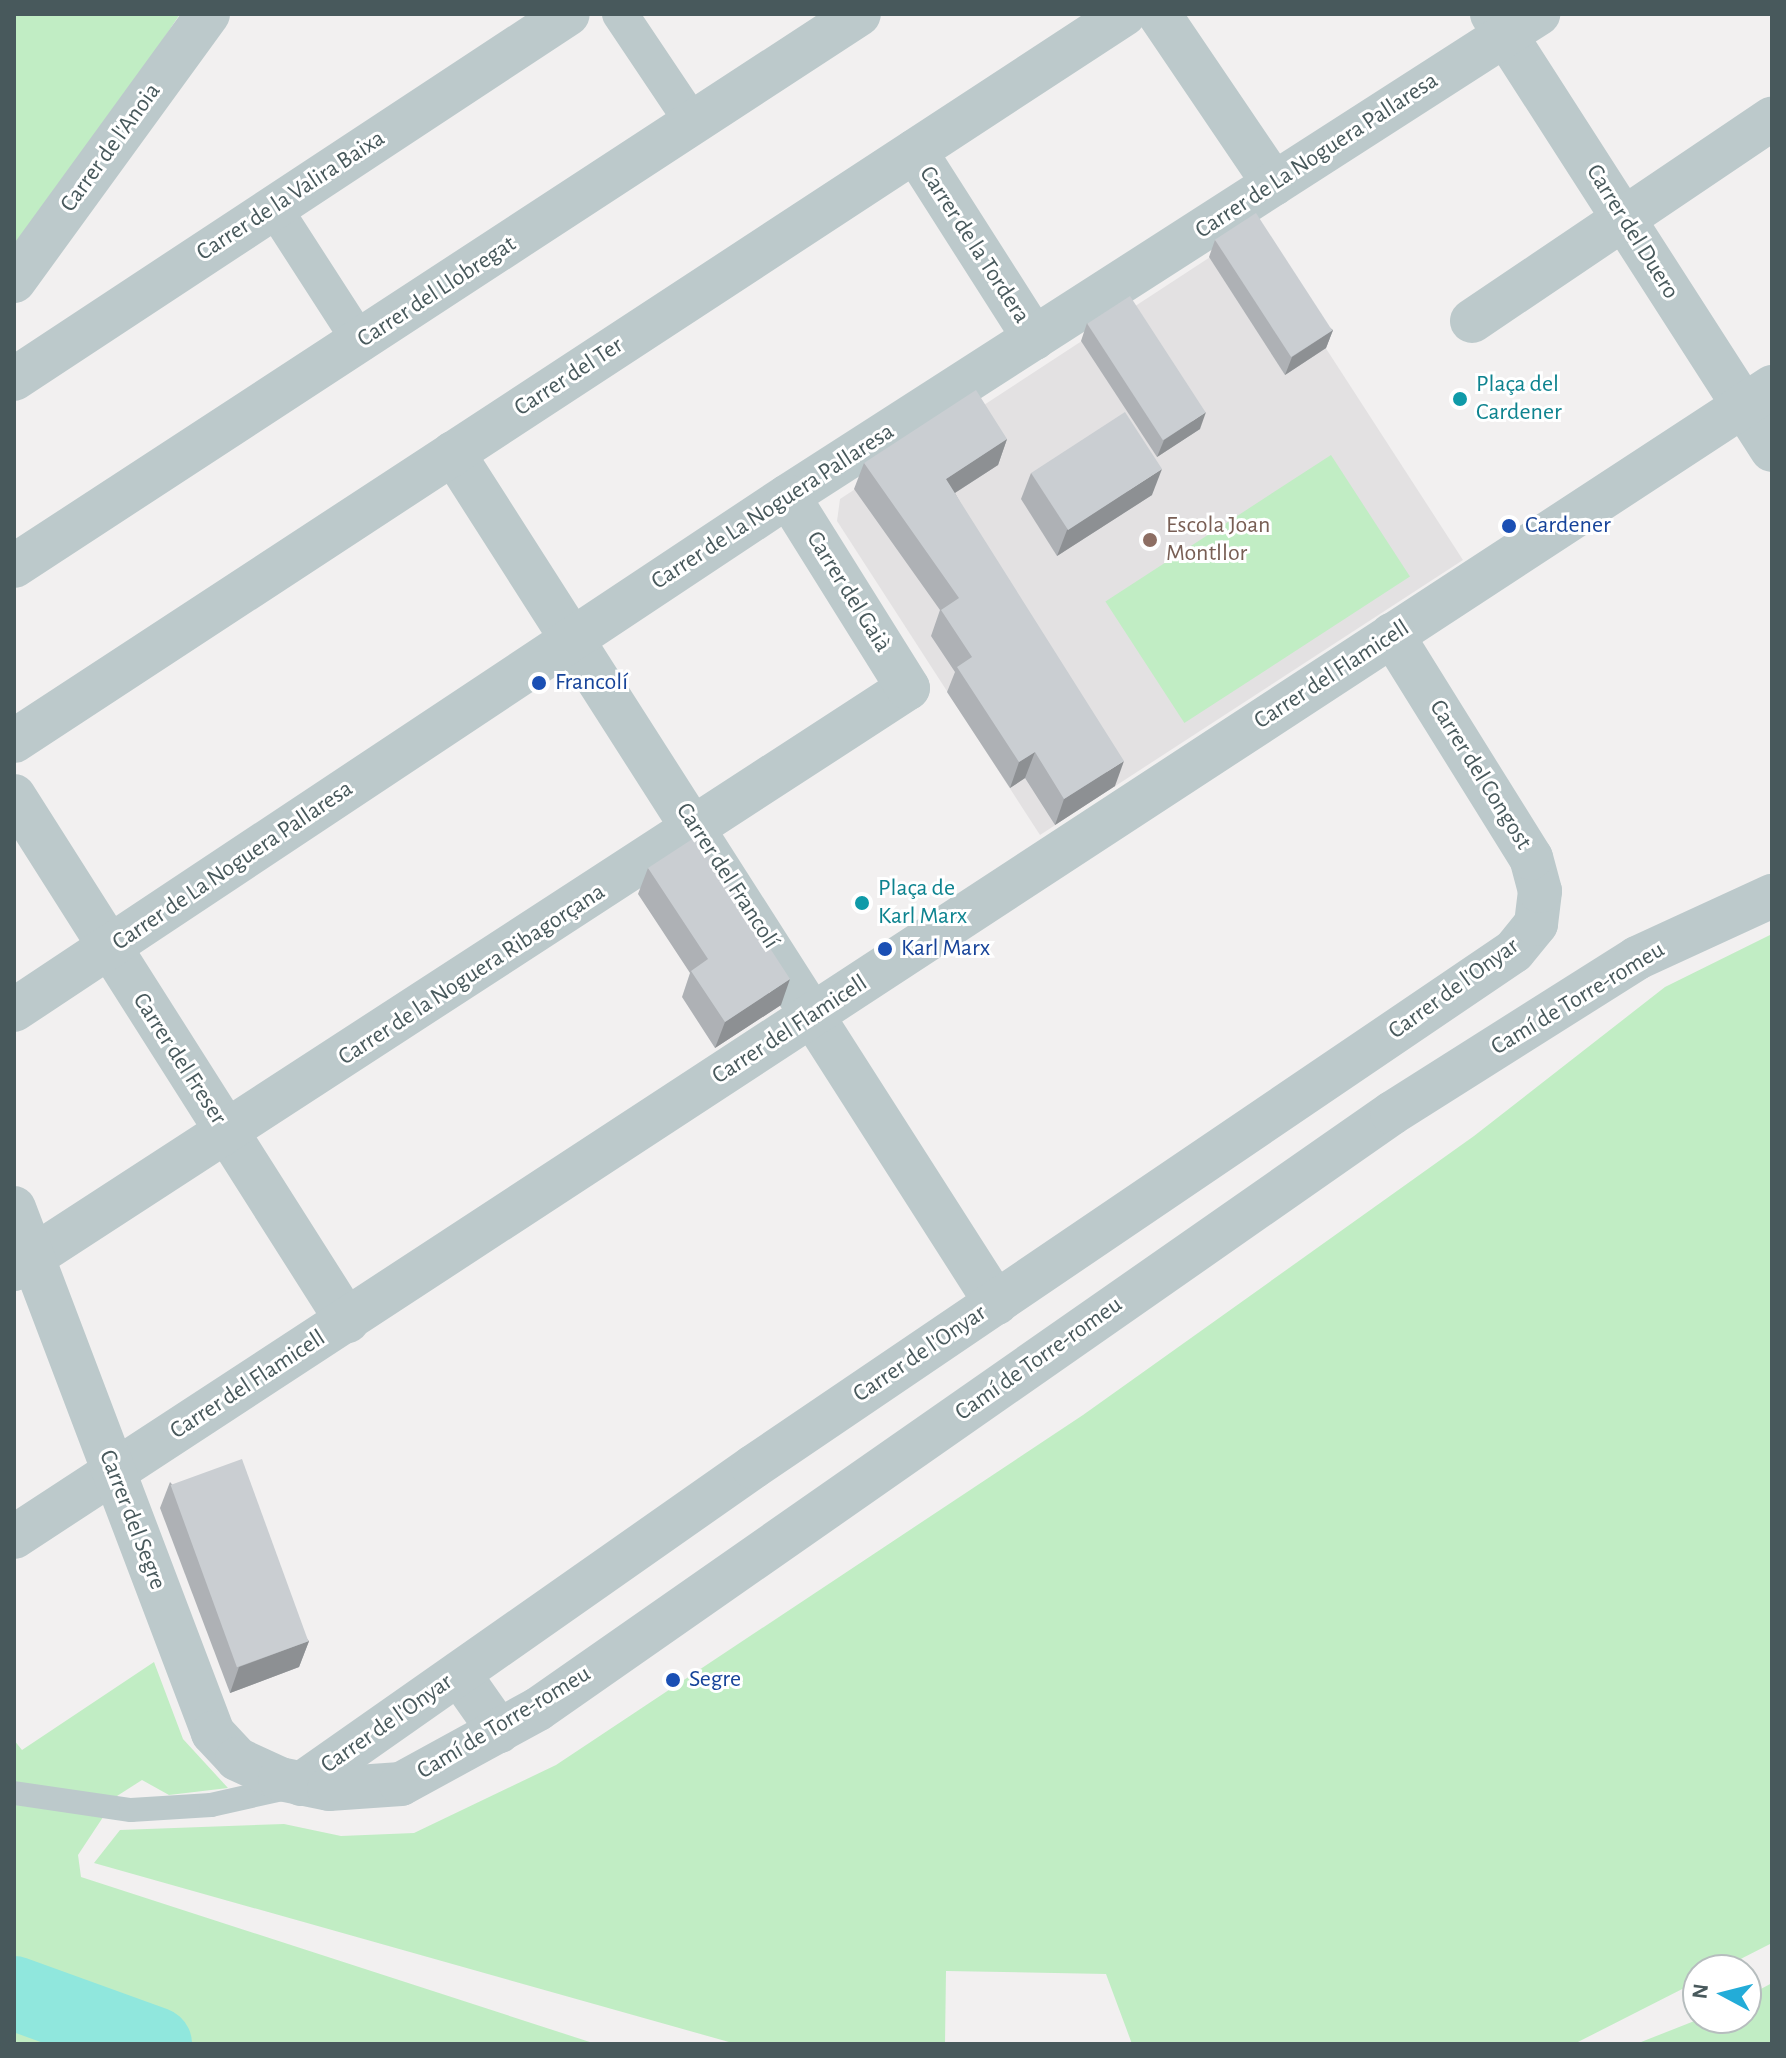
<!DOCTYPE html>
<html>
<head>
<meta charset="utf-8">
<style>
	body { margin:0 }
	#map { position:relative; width:1786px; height:2058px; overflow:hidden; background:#f2f0f0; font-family:"Alegreya Sans",sans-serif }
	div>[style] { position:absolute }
	.education>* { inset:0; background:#e3e1e2 }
	.green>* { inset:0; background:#c1edc4; transform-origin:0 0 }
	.river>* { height:74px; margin:-37px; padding:0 37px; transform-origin:37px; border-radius:37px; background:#90e7dd }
	.service>* { height:24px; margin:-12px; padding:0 12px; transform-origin:12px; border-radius:12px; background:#bcc9cb }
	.pedestrian>* { height:36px; margin:-18px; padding:0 18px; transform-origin:18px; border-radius:18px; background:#bcc9cb }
	.minor>* { height:44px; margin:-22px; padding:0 22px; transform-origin:22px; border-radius:22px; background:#bcc9cb }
	.tertiary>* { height:44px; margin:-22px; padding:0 22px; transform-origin:22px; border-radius:22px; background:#bcc9cb }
	.wall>* { inset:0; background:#aeb1b5 }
	.shaded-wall>* { inset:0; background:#8d9093 }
	.building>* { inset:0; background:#caced2; transform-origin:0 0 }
	.dots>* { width:22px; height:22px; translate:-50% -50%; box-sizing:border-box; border:4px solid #fff; border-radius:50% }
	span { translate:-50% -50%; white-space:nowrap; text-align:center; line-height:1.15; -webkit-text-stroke:6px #fff; paint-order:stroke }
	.street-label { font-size:24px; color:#48595c }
	.culture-label { font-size:24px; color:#0d838f }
	.left { translate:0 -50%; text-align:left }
	.education-label { font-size:24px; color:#785e54 }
	.transit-label { font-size:24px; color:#164399 }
	.frame { position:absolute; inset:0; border:16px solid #48595c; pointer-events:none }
	.north { position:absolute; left:1682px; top:1954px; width:80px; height:80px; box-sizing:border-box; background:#fff; border:2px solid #b6bdbe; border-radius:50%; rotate:277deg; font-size:22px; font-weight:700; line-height:32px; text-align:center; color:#48595c }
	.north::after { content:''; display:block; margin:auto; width:28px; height:36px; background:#23acd8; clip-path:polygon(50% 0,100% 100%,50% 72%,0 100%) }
</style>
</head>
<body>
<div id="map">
	<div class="education">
		<div style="clip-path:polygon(1250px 231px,1463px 560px,1040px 835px,837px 521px,840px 499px)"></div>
	</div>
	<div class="green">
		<div style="clip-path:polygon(14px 14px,180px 14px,14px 263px)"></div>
		<div style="left:1331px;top:455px;width:145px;height:269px;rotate:57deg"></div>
		<div style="clip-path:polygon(1772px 934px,1772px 1943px,1719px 1970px,1698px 1970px,1698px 1981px,1574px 2044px,1132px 2044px,1106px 1974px,946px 1971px,945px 2044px,736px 2044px,94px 1863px,120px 1830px,284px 1824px,341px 1836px,414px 1833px,556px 1765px,1083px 1415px,1474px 1136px,1665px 987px)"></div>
		<div style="clip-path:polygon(154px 1662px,183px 1739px,228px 1788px,169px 1795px,142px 1780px,117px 1796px,78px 1855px,81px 1877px,596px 2044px,14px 2044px,14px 1740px,22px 1750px)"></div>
		<div style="clip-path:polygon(1772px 1983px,1772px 2044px,1636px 2044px,1702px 2018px,1746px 2018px,1746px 1997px)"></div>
	</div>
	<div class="river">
		<div style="left:14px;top:1993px;width:150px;rotate:19.9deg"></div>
	</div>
	<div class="service">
		<div style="left:14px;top:1793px;width:118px;rotate:8.3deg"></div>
		<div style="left:131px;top:1810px;width:80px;rotate:-3.6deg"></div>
		<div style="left:211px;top:1805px;width:82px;rotate:-12.7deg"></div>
	</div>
	<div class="pedestrian">
		<div style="left:620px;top:14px;width:131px;rotate:56.2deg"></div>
		<div style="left:274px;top:208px;width:161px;rotate:57.2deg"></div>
	</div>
	<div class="minor">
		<div style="left:1159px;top:14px;width:205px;rotate:55.9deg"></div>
		<div style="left:1492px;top:14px;width:518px;rotate:57.29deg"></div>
		<div style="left:915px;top:151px;width:222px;rotate:57.5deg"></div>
		<div style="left:1472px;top:321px;width:362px;rotate:-34deg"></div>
		<div style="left:14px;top:379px;width:663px;rotate:-33.38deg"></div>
		<div style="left:453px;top:453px;width:1009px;rotate:57.43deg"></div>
		<div style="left:14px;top:566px;width:1009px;rotate:-33.15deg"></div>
		<div style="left:14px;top:741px;width:1327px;rotate:-33.22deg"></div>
		<div style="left:14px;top:796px;width:622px;rotate:57.61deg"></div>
		<div style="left:14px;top:1010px;width:929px;rotate:-33.59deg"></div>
		<div style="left:788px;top:496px;width:892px;rotate:-32.73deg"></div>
		<div style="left:14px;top:1269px;width:1066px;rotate:-33.02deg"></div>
		<div style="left:908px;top:688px;width:226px;rotate:-122deg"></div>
		<div style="left:14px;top:1537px;width:2101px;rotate:-33.19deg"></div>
		<div style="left:459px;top:1674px;width:70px;rotate:54.9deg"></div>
		<div style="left:301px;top:1784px;width:552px;rotate:-35.04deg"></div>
		<div style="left:753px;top:1467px;width:919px;rotate:-34.14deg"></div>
		<div style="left:1514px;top:951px;width:35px;rotate:-51deg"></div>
		<div style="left:1536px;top:924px;width:33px;rotate:-83deg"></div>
		<div style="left:1540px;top:891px;width:34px;rotate:-105deg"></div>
		<div style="left:1531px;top:858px;width:263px;rotate:-121.9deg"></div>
	</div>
	<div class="tertiary">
		<div style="left:14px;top:281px;width:330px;rotate:-54deg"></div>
		<div style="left:14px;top:1208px;width:561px;rotate:69.24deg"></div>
		<div style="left:213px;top:1733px;width:35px;rotate:47deg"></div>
		<div style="left:237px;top:1759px;width:47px;rotate:24.9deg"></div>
		<div style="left:280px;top:1779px;width:50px;rotate:11.5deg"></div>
		<div style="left:329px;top:1789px;width:72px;rotate:-4deg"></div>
		<div style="left:401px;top:1784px;width:156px;rotate:-28.7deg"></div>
		<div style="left:538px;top:1709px;width:1041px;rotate:-34.91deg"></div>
		<div style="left:1392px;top:1113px;width:290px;rotate:-32.3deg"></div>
		<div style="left:1637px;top:958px;width:149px;rotate:-24.7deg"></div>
	</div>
	<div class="wall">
		<div style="clip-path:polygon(1215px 240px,1333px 330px,1326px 348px,1285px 375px,1209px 257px)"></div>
		<div style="clip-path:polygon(1087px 323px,1200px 429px,1157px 457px,1081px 341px)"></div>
		<div style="clip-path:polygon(1007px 439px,998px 465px,955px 493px,1115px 786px,1055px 825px,1025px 778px,1010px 788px,947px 692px,955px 672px,931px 636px,940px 610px,854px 489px,864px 463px)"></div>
		<div style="clip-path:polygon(1031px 473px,1152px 495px,1057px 556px,1021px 499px)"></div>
		<div style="clip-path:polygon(648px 868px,781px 1005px,715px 1048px,682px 997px,690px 973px,638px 894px)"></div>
		<div style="clip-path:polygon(170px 1482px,309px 1641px,299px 1667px,230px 1693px,160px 1508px)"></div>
	</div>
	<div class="shaded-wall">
		<div style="clip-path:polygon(1333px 330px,1326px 348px,1285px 375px,1292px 357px)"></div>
		<div style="clip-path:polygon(1206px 412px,1200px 429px,1157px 457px,1164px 440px)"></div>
		<div style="clip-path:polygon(1007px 439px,998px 465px,936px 505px,946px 479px)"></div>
		<div style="clip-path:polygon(1162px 469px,1152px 495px,1057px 556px,1067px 530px)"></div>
		<div style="clip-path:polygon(1035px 752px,1025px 778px,1010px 788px,1019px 762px)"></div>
		<div style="clip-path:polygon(1124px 761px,1115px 786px,1055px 825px,1064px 799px)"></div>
		<div style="clip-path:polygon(790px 979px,781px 1005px,715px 1048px,725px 1022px)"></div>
		<div style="clip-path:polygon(309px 1641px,299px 1667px,230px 1693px,239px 1667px)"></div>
	</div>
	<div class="building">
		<div style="left:1256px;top:213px;width:140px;height:49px;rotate:57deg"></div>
		<div style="left:1130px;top:296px;width:139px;height:51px;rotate:57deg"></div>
		<div style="clip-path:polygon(976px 390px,1007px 439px,946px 479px,1124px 761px,1064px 799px,1035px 752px,1019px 762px,957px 667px,972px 657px,941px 610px,959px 598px,864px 463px)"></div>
		<div style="left:1125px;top:412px;width:68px;height:112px;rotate:57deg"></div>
		<div style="clip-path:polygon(697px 836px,790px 979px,725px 1022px,691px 971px,708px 959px,648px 868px)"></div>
		<div style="left:242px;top:1459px;width:194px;height:76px;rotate:70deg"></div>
	</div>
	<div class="dots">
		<div style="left:1460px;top:399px;background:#0f9aa8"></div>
		<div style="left:1509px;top:526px;background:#1a4fb4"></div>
		<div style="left:1150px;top:540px;background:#8d6e63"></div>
		<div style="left:539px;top:683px;background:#1a4fb4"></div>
		<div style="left:862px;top:903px;background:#0f9aa8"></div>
		<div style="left:885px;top:949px;background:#1a4fb4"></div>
		<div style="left:673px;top:1680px;background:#1a4fb4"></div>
	</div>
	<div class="street-label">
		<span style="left:111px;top:148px;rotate:-54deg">Carrer de l'Anoia</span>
		<span style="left:1317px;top:156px;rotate:-33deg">Carrer de La Noguera Pallaresa</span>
		<span style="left:291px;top:196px;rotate:-33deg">Carrer de la Valira Baixa</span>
		<span style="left:1632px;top:232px;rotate:58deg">Carrer del Duero</span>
		<span style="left:974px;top:245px;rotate:57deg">Carrer de la Tordera</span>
		<span style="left:437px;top:292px;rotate:-33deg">Carrer del Llobregat</span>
		<span style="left:569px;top:377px;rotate:-33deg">Carrer del Ter</span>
		<span style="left:773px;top:507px;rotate:-33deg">Carrer de La Noguera Pallaresa</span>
		<span style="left:848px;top:592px;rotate:58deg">Carrer del Gaià</span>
		<span style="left:1332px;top:675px;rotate:-33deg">Carrer del Flamicell</span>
		<span style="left:1480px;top:775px;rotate:58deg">Carrer del Congost</span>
		<span style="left:233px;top:866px;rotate:-34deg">Carrer de La Noguera Pallaresa</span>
		<span style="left:727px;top:876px;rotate:57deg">Carrer del Francolí</span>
		<span style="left:472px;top:975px;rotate:-33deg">Carrer de la Noguera Ribagorçana</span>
		<span style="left:1454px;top:989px;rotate:-36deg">Carrer de l'Onyar</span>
		<span style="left:1578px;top:999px;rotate:-31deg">Camí de Torre-romeu</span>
		<span style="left:790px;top:1030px;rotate:-33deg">Carrer del Flamicell</span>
		<span style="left:179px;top:1059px;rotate:57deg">Carrer del Freser</span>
		<span style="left:920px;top:1354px;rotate:-34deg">Carrer de l'Onyar</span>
		<span style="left:1039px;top:1359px;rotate:-35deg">Camí de Torre-romeu</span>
		<span style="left:248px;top:1385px;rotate:-33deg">Carrer del Flamicell</span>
		<span style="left:132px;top:1520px;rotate:69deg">Carrer del Segre</span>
		<span style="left:504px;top:1723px;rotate:-31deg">Camí de Torre-romeu</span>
		<span style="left:387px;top:1724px;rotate:-35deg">Carrer de l'Onyar</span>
	</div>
	<div class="culture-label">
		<span class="left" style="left:1476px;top:399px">Plaça del<br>Cardener</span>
		<span class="left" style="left:878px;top:903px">Plaça de<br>Karl Marx</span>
	</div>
	<div class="education-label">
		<span class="left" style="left:1166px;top:540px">Escola Joan<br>Montllor</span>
	</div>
	<div class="transit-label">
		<span class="left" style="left:1525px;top:526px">Cardener</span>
		<span class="left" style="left:555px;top:683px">Francolí</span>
		<span class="left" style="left:901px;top:949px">Karl Marx</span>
		<span class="left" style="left:689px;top:1680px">Segre</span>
	</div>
	<div class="frame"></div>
	<div class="north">N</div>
</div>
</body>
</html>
